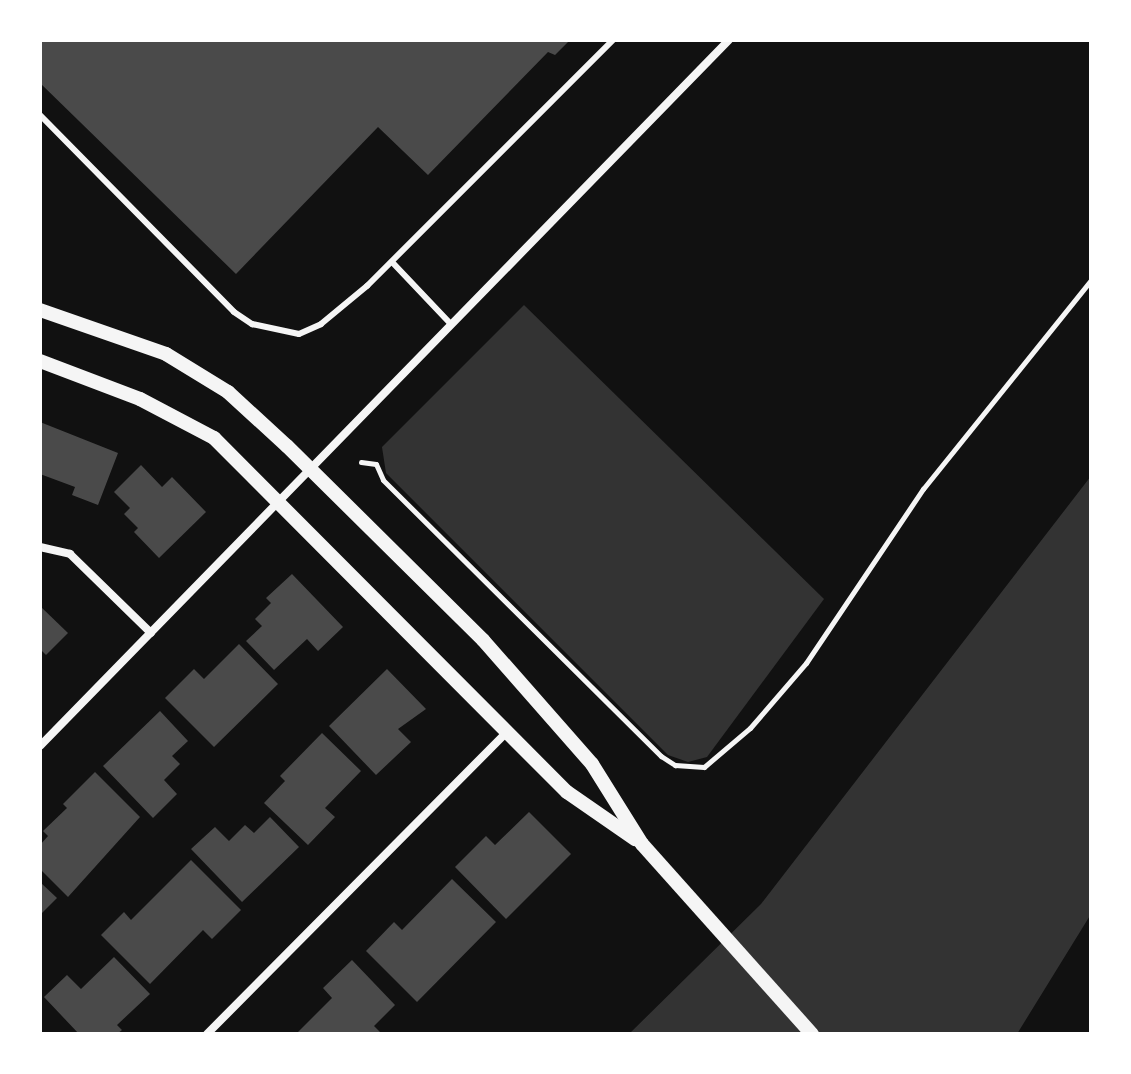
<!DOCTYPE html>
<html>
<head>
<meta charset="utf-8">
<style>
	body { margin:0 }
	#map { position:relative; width:1131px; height:1074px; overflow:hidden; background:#111; font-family:"Roboto Serif",serif }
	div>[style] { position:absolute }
	.water>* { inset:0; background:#333 }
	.building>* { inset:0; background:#4a4a4a }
	.path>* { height:5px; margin:-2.5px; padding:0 2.5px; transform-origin:2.5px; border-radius:2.5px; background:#f5f5f5 }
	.service>* { height:6px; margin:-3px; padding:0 3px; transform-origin:3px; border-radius:3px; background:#f5f5f5 }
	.minor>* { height:8px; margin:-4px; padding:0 4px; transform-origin:4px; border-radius:4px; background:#f5f5f5 }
	.tertiary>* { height:14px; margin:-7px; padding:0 7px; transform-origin:7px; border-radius:7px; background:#f5f5f5 }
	span { translate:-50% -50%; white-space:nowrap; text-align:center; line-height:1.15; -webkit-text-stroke:8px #fff; paint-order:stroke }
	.frame { position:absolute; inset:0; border:42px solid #fff; pointer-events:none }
</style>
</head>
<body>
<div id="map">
	<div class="water">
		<div style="clip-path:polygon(524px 305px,824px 599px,707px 757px,688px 762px,668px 755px,386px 473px,382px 447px)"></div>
		<div style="clip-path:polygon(1091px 476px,1091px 914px,1017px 1034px,629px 1034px,761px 904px)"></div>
	</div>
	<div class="building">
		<div style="clip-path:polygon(40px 40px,570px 40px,555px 55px,548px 52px,428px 175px,378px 127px,236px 274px,40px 83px)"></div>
		<div style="clip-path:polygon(40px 422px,118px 453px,98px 505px,72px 495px,75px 487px,40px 474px)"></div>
		<div style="clip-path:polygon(141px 465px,162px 487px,172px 477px,206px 512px,159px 558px,134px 532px,138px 528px,124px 514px,130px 508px,114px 492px)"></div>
		<div style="clip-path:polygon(292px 574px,343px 627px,318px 651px,307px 639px,274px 670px,246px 641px,262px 626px,255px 619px,271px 603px,266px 598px)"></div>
		<div style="clip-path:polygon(40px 606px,68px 633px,46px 655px,40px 649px)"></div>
		<div style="clip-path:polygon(239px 644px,278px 684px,214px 747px,165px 698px,194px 669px,204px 679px)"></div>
		<div style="clip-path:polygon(387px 669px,426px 709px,398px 729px,411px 742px,376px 775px,329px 726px)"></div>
		<div style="clip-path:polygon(160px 711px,188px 741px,172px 756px,180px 764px,164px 780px,177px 794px,153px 818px,103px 766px)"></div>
		<div style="clip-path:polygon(322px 733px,361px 771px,325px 808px,335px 817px,308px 845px,264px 803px,285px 781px,280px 776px)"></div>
		<div style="clip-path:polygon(95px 772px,140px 817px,68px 897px,40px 869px,40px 845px,48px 836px,43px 831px,67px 808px,63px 804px)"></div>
		<div style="clip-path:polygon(529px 812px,571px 854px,506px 919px,455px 867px,486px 836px,495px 845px)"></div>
		<div style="clip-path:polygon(270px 817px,299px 847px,242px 902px,191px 849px,215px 827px,229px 841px,245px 825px,254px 833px)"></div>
		<div style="clip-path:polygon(191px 860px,241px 910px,212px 939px,203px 930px,150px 984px,101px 935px,124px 912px,131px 920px)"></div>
		<div style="clip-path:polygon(452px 879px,496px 922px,417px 1002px,366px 951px,394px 922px,402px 930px)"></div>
		<div style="clip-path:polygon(40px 882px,57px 898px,40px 915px)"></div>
		<div style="clip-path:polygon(114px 957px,150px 994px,117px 1025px,122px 1030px,117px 1034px,79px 1034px,44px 997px,67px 975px,81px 989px)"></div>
		<div style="clip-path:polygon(352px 960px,395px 1005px,374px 1026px,382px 1034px,296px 1034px,332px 998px,323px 988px)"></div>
	</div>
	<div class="path">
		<div style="left:361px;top:462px;width:15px;rotate:8deg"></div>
		<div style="left:376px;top:464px;width:17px;rotate:66deg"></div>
		<div style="left:383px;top:480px;width:392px;rotate:44.8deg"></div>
		<div style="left:661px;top:756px;width:17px;rotate:33deg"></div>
		<div style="left:675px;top:765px;width:29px;rotate:4deg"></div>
		<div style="left:704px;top:767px;width:60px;rotate:-40.3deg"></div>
		<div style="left:750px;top:728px;width:86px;rotate:-49.3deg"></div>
		<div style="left:806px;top:663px;width:210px;rotate:-56.1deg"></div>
		<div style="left:923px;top:489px;width:268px;rotate:-51.2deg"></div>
	</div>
	<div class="service">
		<div style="left:40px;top:115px;width:276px;rotate:45.4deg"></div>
		<div style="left:234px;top:312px;width:22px;rotate:34deg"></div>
		<div style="left:252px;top:324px;width:48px;rotate:12deg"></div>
		<div style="left:299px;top:334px;width:24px;rotate:-24deg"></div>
		<div style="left:321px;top:324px;width:60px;rotate:-39.6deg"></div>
		<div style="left:367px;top:286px;width:348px;rotate:-45deg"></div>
		<div style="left:392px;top:262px;width:83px;rotate:46.5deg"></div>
	</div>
	<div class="minor">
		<div style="left:40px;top:547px;width:31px;rotate:13deg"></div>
		<div style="left:70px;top:554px;width:113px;rotate:44.3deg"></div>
		<div style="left:40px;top:746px;width:986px;rotate:-45.7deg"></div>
		<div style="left:207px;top:1034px;width:426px;rotate:-45.2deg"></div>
	</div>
	<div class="tertiary">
		<div style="left:40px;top:310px;width:133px;rotate:19.2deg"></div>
		<div style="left:166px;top:354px;width:73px;rotate:31.5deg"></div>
		<div style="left:228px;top:392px;width:80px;rotate:42.5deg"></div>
		<div style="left:287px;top:446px;width:276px;rotate:44.7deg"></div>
		<div style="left:483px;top:640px;width:165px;rotate:48.7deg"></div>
		<div style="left:592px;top:764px;width:94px;rotate:58deg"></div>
		<div style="left:642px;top:844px;width:255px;rotate:48.2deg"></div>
		<div style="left:40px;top:361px;width:107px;rotate:20.8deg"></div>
		<div style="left:140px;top:399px;width:84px;rotate:27.8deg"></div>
		<div style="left:214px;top:438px;width:500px;rotate:45.1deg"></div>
		<div style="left:567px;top:792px;width:83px;rotate:34.7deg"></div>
	</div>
	<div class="frame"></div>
</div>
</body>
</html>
